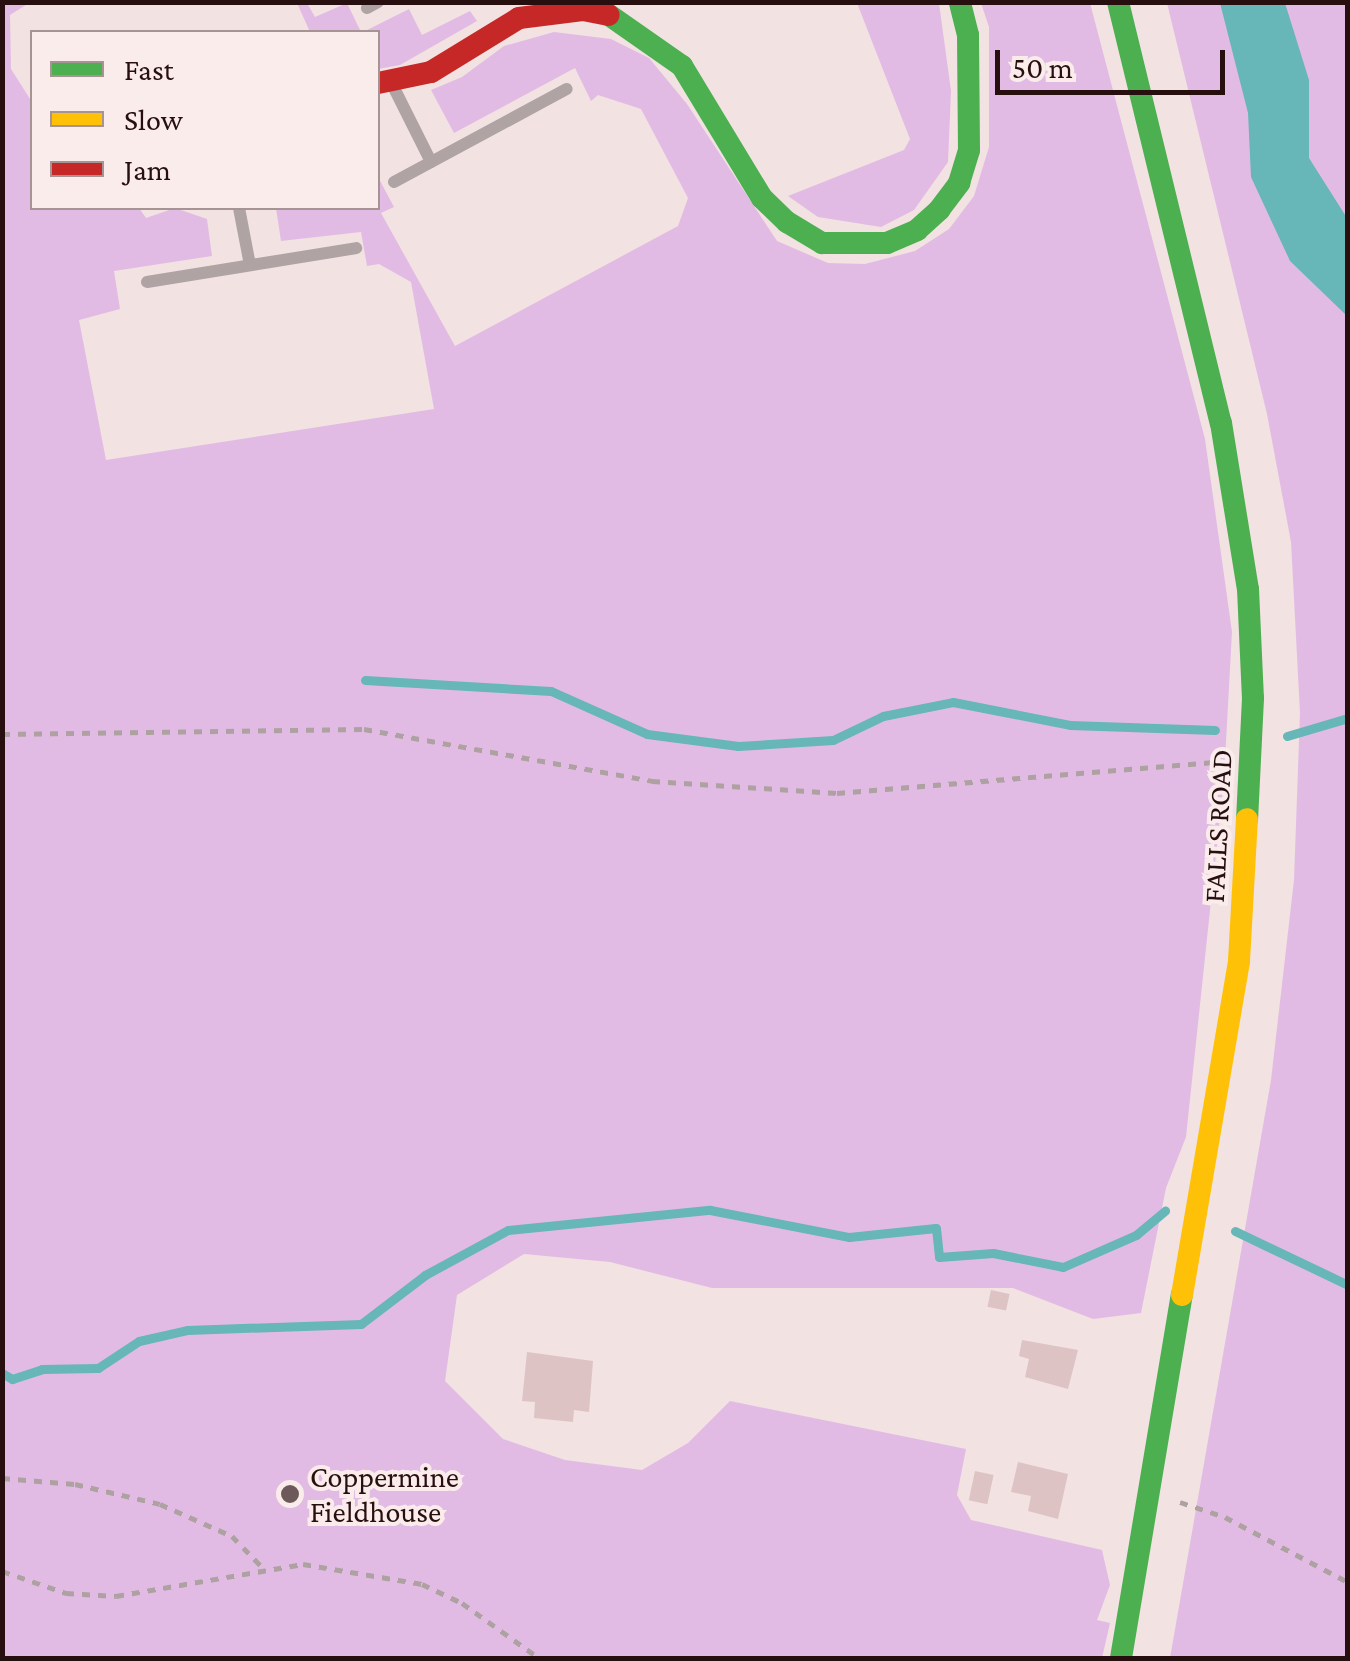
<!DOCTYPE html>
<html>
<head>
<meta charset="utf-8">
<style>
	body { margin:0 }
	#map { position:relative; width:1350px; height:1661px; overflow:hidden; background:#f2e2e2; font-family:"Crimson Pro",serif }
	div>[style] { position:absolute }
	.green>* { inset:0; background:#e2bbe5 }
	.water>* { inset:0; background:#67b6b8 }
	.stream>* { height:9px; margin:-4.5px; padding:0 4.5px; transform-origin:4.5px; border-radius:4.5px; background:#67b6b8 }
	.building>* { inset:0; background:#dec3c4; transform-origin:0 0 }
	.path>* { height:5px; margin-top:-2.5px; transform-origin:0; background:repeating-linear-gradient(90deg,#aea1a1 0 8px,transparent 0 16px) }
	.lane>* { height:12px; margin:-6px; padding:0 6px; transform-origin:6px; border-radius:6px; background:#afa3a3 }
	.fast>* { height:22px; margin:-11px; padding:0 11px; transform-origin:11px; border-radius:11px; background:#4caf50 }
	.slow>* { height:22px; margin:-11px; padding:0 11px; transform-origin:11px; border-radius:11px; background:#ffc107 }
	.jam>* { height:22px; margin:-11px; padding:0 11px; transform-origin:11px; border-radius:11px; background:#c62828 }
	.dots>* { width:28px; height:28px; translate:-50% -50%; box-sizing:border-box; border:5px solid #fbecec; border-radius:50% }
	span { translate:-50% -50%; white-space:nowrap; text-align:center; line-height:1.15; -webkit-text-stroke:8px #fbecec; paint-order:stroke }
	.street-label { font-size:30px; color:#270f10 }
	.poi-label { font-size:30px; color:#270f10 }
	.left { translate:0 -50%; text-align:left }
	.frame { position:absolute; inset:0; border:5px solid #270f10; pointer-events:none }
	.legend { position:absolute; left:30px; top:30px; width:350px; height:180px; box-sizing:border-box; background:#fbecec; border:2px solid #a69494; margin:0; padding:12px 18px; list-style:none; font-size:30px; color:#270f10 }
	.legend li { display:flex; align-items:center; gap:20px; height:50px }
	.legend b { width:50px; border:2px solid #a69494 }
	.scale { position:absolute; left:995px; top:50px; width:230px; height:45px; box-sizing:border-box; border:5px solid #270f10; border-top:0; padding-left:12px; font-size:30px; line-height:35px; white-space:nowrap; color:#270f10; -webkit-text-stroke:8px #fbecec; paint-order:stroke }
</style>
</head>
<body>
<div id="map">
	<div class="green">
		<div style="clip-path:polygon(3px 3px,29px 3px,10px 15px,11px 69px,32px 102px,32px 208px,139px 208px,146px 218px,175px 208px,207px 219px,212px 256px,114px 271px,120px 309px,79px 320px,106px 460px,434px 409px,411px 282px,379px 264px,367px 266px,361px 232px,281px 241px,276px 208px,378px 208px,378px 177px,394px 207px,381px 213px,455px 346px,678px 226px,688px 198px,641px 109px,598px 95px,591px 101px,575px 68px,454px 133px,431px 90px,462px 77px,504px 46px,554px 32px,611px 39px,649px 58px,687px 104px,777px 241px,828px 263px,865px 264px,915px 251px,949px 229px,974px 196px,989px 147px,989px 27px,981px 3px,1090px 3px,1205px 439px,1232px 632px,1224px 778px,1186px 1137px,1166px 1188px,1141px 1313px,1093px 1319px,1013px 1288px,712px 1288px,610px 1262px,524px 1254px,457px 1295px,445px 1381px,503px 1439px,565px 1460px,642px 1470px,688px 1443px,730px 1401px,966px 1449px,957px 1495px,971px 1520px,1102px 1550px,1110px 1585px,1097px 1620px,1110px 1623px,1102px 1658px,3px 1658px)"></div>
		<div style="clip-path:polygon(297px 3px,307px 3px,315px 17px,347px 3px,361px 32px,310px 32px)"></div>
		<div style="clip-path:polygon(857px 3px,939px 3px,951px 91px,948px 162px,914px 210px,881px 227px,818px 217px,788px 196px,904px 150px,910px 139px)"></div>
		<div style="clip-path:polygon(1167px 3px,1347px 3px,1347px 1658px,1170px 1658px,1271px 1080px,1294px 880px,1300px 713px,1291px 542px,1267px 414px)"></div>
		<div style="clip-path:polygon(409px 9px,422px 35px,470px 11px,477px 21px,400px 65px,378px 69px,378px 32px,363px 32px)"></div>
	</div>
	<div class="water">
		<div style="clip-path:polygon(1220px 3px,1285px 3px,1309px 80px,1309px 158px,1347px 218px,1347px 316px,1290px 261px,1251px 177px,1248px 113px)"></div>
	</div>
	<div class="stream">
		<div style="left:365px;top:680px;width:186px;rotate:3.4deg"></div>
		<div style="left:551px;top:691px;width:105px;rotate:24.1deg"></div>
		<div style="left:647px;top:734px;width:92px;rotate:7.5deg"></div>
		<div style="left:738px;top:746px;width:95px;rotate:-3.6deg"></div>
		<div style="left:833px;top:740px;width:55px;rotate:-25.6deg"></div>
		<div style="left:883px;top:716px;width:71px;rotate:-11.3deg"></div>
		<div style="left:953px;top:702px;width:119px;rotate:11.1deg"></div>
		<div style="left:1070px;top:725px;width:145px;rotate:2deg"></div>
		<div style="left:1287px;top:736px;width:64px;rotate:-16.4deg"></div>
		<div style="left:1235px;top:1231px;width:125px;rotate:25.5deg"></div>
		<div style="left:2px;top:1373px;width:12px;rotate:31deg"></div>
		<div style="left:12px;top:1379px;width:32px;rotate:-18deg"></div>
		<div style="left:42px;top:1369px;width:56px;rotate:-1deg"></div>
		<div style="left:98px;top:1368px;width:49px;rotate:-33.4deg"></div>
		<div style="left:139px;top:1341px;width:49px;rotate:-12.9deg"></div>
		<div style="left:187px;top:1330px;width:174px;rotate:-2deg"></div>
		<div style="left:361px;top:1324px;width:81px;rotate:-37.4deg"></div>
		<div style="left:425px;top:1275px;width:94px;rotate:-28.5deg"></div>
		<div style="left:508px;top:1230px;width:203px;rotate:-5.7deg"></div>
		<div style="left:710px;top:1210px;width:142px;rotate:11deg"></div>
		<div style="left:849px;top:1237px;width:87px;rotate:-5.9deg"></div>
		<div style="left:936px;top:1228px;width:29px;rotate:84deg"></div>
		<div style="left:939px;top:1257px;width:54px;rotate:-4.2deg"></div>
		<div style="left:993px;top:1253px;width:71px;rotate:11.3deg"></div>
		<div style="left:1063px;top:1267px;width:80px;rotate:-23.7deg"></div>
		<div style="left:1136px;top:1235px;width:38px;rotate:-40deg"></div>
	</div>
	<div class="building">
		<div style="left:991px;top:1290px;width:19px;height:17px;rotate:12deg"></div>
		<div style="clip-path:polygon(1022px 1340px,1078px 1350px,1068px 1389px,1025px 1377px,1029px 1359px,1019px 1356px)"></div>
		<div style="clip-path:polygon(527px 1352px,593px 1361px,589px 1412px,574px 1410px,573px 1422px,534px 1418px,535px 1402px,522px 1401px)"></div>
		<div style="clip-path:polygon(1018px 1462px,1068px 1474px,1058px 1519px,1028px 1511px,1031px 1496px,1011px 1492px)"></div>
		<div style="left:975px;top:1471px;width:19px;height:30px;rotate:12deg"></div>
	</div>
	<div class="path">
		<div style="left:2px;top:734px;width:362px;rotate:-0.8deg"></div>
		<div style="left:364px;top:729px;width:293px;rotate:10.2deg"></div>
		<div style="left:652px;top:781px;width:185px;rotate:3.7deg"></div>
		<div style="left:837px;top:793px;width:382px;rotate:-4.7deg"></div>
		<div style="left:2px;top:1478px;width:73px;rotate:4.7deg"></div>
		<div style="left:75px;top:1484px;width:87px;rotate:13.2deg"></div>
		<div style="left:160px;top:1504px;width:79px;rotate:24deg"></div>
		<div style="left:232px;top:1536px;width:43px;rotate:45.9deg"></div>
		<div style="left:1180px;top:1502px;width:47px;rotate:18.4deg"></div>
		<div style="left:1225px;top:1517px;width:139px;rotate:27.9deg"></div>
		<div style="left:2px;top:1571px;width:68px;rotate:19deg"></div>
		<div style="left:66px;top:1593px;width:50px;rotate:3.4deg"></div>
		<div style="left:116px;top:1596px;width:190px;rotate:-9.7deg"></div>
		<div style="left:303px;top:1564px;width:121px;rotate:9.5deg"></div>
		<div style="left:422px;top:1584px;width:44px;rotate:25.4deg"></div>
		<div style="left:462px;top:1603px;width:95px;rotate:35.5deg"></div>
	</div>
	<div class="lane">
		<div style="left:367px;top:8px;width:13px;rotate:-29deg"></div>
		<div style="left:392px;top:84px;width:87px;rotate:63.4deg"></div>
		<div style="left:394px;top:182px;width:196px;rotate:-28.3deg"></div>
		<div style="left:239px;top:208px;width:58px;rotate:79.1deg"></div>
		<div style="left:147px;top:282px;width:212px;rotate:-9.2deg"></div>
	</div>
	<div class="fast">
		<div style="left:1118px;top:2px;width:433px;rotate:76.3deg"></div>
		<div style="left:1221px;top:423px;width:168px;rotate:80.8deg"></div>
		<div style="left:1248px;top:589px;width:109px;rotate:87.4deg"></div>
		<div style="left:1253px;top:698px;width:121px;rotate:92.8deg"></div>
		<div style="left:609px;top:15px;width:89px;rotate:34.9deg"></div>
		<div style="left:682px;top:66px;width:154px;rotate:58.8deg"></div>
		<div style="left:762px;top:198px;width:35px;rotate:44deg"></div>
		<div style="left:787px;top:222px;width:41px;rotate:31deg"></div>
		<div style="left:822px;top:243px;width:65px"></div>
		<div style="left:887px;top:243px;width:33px;rotate:-23deg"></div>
		<div style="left:917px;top:230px;width:30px;rotate:-42deg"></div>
		<div style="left:939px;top:210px;width:34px;rotate:-53deg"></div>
		<div style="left:959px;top:183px;width:34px;rotate:-73deg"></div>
		<div style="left:969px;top:150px;width:115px;rotate:-90.5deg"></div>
		<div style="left:968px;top:35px;width:34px;rotate:-104deg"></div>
		<div style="left:1121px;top:1658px;width:368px;rotate:-80.5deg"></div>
	</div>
	<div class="slow">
		<div style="left:1182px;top:1295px;width:339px;rotate:-80.3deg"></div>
		<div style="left:1239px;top:961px;width:142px;rotate:-86.8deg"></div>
	</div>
	<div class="jam">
		<div style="left:378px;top:83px;width:54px;rotate:-11.7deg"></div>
		<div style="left:431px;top:72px;width:103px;rotate:-31.5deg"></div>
		<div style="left:519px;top:18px;width:64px;rotate:-7.1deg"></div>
		<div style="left:583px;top:10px;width:26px;rotate:11deg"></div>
	</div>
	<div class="dots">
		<div style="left:290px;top:1494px;background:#6e595a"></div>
	</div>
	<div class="street-label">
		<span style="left:1218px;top:826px;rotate:-87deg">FALLS ROAD</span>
	</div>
	<div class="poi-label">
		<span class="left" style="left:310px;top:1494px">Coppermine<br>Fieldhouse</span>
	</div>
	<div class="frame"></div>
	<ul class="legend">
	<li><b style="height:12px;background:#4caf50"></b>Fast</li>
	<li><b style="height:12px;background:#ffc107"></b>Slow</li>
	<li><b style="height:12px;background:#c62828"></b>Jam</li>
	</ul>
	<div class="scale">50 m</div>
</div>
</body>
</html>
